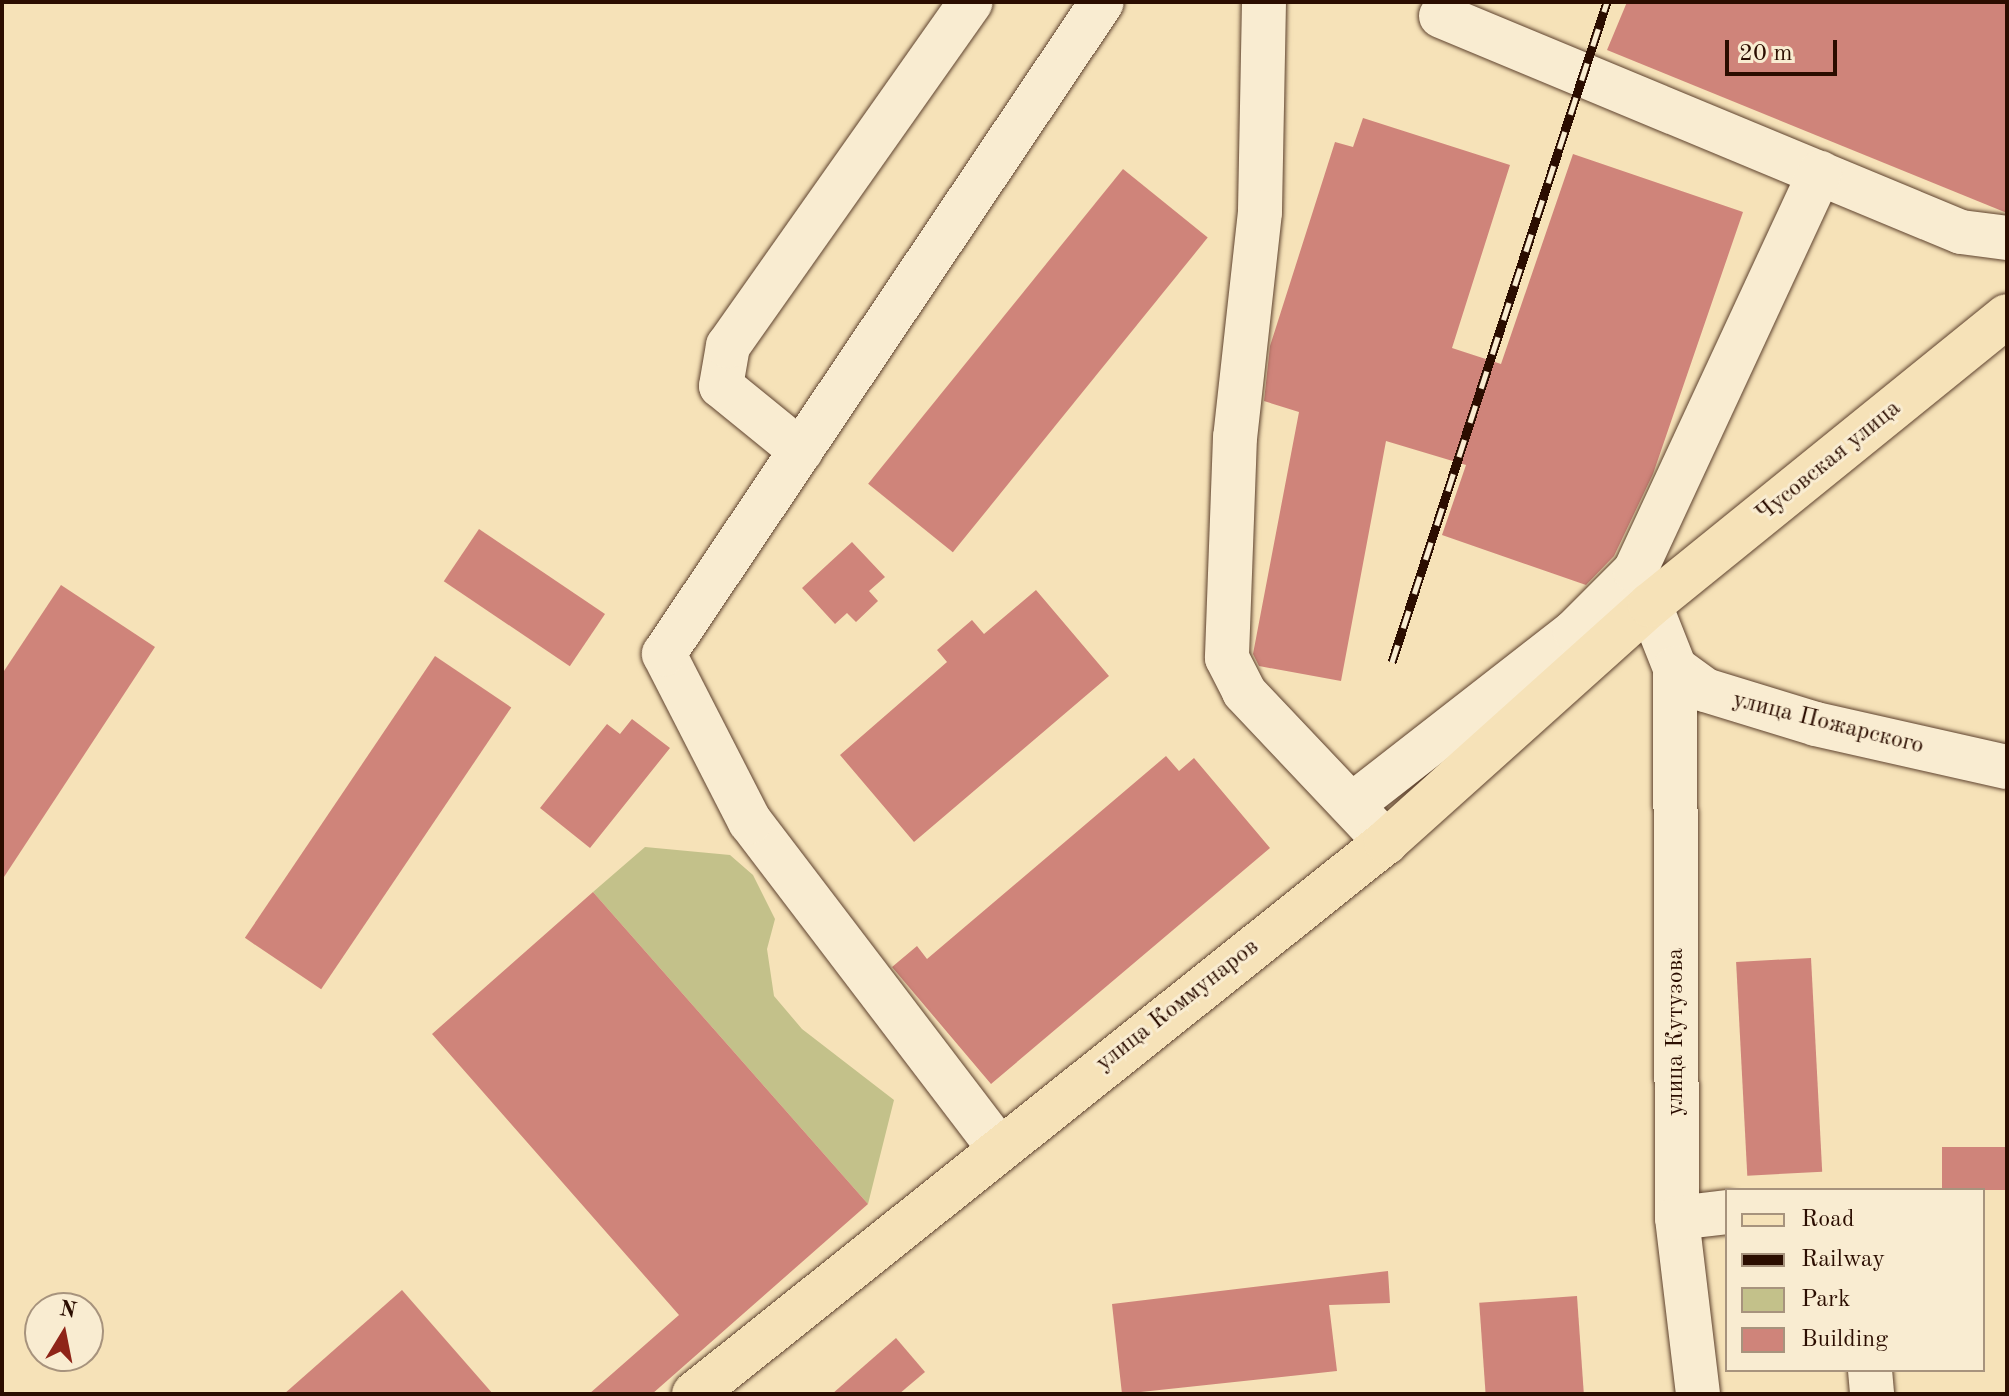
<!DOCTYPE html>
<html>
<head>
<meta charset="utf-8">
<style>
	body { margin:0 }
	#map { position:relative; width:2009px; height:1396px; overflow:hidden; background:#f6e2b8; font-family:"Old Standard TT",serif }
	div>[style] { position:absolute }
	.green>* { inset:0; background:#c3c18a }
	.building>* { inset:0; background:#cf847a; transform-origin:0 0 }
	.roads { filter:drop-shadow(0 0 2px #5e422e) drop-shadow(0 0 2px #5e422e) }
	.minor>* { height:44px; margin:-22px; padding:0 22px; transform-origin:22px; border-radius:22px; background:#f9ecd1 }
	.major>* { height:44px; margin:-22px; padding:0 22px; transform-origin:22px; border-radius:22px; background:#f6e2b8 }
	.rail>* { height:9px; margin-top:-4.5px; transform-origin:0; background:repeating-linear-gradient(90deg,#f9ecd1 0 18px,#2b0d00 0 36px); box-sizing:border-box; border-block:2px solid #2b0d00 }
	span { translate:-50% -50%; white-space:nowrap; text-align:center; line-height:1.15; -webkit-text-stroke:6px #f9ecd1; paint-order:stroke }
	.street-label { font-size:24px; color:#2b0d00 }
	.frame { position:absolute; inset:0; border:4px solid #2b0d00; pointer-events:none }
	.legend { position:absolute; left:1725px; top:1188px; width:260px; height:184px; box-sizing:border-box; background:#f9ecd1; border:2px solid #a7937d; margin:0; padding:10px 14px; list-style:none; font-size:24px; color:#2b0d00 }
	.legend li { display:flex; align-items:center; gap:16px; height:40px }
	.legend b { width:40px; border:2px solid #a7937d }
	.north { position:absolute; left:24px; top:1292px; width:80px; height:80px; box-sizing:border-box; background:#f9ecd1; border:2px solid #a7937d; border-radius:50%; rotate:10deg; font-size:22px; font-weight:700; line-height:32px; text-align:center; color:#2b0d00 }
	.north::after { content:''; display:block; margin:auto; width:28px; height:36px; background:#8f2418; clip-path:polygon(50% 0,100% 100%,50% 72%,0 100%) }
	.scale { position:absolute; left:1725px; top:40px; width:112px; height:36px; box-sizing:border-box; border:4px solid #2b0d00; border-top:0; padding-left:10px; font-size:24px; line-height:28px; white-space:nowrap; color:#2b0d00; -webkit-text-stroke:6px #f9ecd1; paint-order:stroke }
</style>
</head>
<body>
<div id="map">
	<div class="green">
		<div style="clip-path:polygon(645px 847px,730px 855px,753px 875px,775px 919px,767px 949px,774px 996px,802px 1029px,894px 1100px,868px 1204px,593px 892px)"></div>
	</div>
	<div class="building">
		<div style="clip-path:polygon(1627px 2px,2007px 2px,2007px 213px,1607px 50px)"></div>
		<div style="clip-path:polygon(1363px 118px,1510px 165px,1452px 348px,1501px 364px,1573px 154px,1743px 212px,1653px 474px,1614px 556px,1586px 585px,1442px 535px,1466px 465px,1386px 441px,1341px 681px,1259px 666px,1253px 654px,1299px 412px,1264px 401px,1270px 346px,1335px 142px,1353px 147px)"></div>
		<div style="left:1123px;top:169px;width:109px;height:405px;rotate:39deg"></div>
		<div style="left:479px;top:529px;width:152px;height:63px;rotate:34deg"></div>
		<div style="clip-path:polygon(852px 542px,885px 577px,869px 591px,878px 601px,856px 622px,847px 613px,835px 624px,802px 588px)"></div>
		<div style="clip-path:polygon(61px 585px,155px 647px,2px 880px,2px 674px)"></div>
		<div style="clip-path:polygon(1036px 590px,1109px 676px,914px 842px,840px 755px,947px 662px,937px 650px,972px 620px,984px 634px)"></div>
		<div style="left:435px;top:656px;width:92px;height:340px;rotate:34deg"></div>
		<div style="clip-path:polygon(632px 719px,670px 748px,590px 848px,540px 808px,607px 724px,620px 734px)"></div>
		<div style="clip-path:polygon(1166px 756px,1179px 771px,1194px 758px,1270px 848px,991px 1084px,892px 967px,917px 946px,927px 959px)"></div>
		<div style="clip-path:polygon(593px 892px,868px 1204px,652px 1394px,589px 1394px,679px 1315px,432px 1034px)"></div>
		<div style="left:1811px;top:958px;width:214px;height:75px;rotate:87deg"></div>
		<div style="left:1942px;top:1147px;width:65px;height:43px"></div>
		<div style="clip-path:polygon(1388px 1271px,1390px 1303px,1329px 1305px,1337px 1371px,1122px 1394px,1112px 1304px)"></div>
		<div style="clip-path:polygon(402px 1290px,493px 1394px,284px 1394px)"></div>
		<div style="left:1577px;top:1296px;width:98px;height:98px;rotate:86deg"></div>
		<div style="clip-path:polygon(896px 1338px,925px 1372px,899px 1394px,832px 1394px)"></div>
	</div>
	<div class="roads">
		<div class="minor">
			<div style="left:1264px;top:2px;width:210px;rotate:91.1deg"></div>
			<div style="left:1260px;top:212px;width:226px;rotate:96.3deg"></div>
			<div style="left:1235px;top:437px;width:221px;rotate:92.1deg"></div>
			<div style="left:1227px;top:658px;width:38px;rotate:63deg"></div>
			<div style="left:1244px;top:692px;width:207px;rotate:46.6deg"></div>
			<div style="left:1441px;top:16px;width:563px;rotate:22.56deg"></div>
			<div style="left:1961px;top:232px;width:46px;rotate:7.4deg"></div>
			<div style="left:801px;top:451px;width:103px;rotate:-140.9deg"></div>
			<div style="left:721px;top:386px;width:41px;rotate:-80.1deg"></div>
			<div style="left:728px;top:346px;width:421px;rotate:-54.8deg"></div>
			<div style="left:1650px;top:605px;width:68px;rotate:68.4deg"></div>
			<div style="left:1675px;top:668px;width:37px;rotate:36deg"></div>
			<div style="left:1705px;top:690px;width:116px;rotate:17deg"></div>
			<div style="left:1816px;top:724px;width:196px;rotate:12.7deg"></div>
			<div style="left:1675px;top:668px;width:550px;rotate:89.79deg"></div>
			<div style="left:1677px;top:1218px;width:177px;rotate:83.2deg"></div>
			<div style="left:1353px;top:804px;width:281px;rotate:-37.9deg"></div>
			<div style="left:1575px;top:631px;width:85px;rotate:-45deg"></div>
			<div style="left:1635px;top:571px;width:439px;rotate:-65.1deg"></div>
			<div style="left:998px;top:1147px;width:409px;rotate:-127.3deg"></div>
			<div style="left:750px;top:822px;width:189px;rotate:-117.1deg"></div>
			<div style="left:664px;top:654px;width:785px;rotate:-56.11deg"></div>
			<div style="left:1677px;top:1218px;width:50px;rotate:-6.8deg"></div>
			<div style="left:1870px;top:1370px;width:24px;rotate:85deg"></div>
		</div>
		<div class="major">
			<div style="left:694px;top:1394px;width:885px;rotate:-38.58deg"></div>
			<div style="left:1386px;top:842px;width:355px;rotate:-41.9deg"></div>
			<div style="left:1650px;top:605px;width:459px;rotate:-39deg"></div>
		</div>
	</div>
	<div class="rail">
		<div style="left:1392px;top:662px;width:694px;rotate:-71.96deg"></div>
	</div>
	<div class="street-label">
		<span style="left:1829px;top:462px;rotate:-39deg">Чусовская улица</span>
		<span style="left:1828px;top:724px;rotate:14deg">улица Пожарского</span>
		<span style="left:1178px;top:1006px;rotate:-38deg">улица Коммунаров</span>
		<span style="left:1677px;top:1032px;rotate:-90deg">улица Кутузова</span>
	</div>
	<div class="frame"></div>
	<ul class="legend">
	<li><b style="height:10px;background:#f6e2b8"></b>Road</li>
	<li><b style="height:10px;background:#2b0d00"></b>Railway</li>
	<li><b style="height:22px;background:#c3c18a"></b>Park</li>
	<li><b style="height:22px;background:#cf847a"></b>Building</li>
	</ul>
	<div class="north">N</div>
	<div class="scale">20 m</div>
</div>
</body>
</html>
